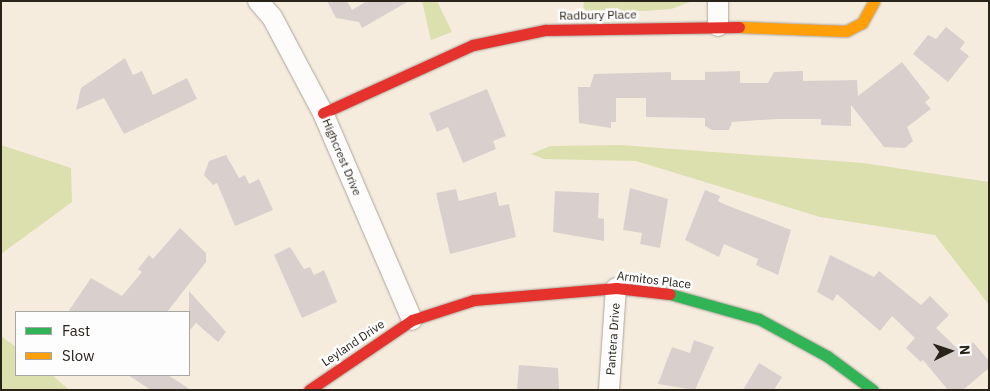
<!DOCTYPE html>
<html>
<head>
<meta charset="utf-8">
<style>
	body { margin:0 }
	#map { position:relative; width:990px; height:391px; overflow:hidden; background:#f5ecde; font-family:"IBM Plex Sans",sans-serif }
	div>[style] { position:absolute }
	.green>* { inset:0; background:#dcdfae }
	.building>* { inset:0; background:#d9d0ce }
	.roads { filter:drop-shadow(0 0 1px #aea69b) drop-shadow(0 0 1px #aea69b) }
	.street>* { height:20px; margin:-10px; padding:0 10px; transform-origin:10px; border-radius:10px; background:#fefcfa }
	.fast>* { height:11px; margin:-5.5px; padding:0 5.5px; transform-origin:5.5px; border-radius:5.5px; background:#30b455 }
	.slow>* { height:11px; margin:-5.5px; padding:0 5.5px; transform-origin:5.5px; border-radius:5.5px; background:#ff9f0a }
	.jam>* { height:11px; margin:-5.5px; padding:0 5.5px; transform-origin:5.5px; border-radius:5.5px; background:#e5322d }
	span { translate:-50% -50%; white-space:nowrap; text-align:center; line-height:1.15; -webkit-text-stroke:5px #fdfdfd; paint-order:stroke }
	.street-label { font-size:12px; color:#292319 }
	.frame { position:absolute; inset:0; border:2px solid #292319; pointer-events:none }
	.legend { position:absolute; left:15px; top:311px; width:175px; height:65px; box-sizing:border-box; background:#fdfdfd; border:1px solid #a8a6a2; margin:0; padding:6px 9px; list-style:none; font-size:15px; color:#292319 }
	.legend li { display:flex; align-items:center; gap:10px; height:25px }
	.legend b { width:25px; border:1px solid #a8a6a2 }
	.north { position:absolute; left:925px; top:326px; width:50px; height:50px; -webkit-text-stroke:4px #fdfdfd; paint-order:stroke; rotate:86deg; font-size:14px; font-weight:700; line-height:20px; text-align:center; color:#292319 }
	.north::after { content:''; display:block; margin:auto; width:18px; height:22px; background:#292319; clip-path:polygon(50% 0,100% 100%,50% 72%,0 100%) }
</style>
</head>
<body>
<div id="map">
	<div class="green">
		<div style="clip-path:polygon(422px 1px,437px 1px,452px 32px,431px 40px)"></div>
		<div style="clip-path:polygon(584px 1px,693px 1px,671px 9px,644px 11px,583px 11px)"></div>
		<div style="clip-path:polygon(1px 145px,71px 168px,72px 202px,1px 254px)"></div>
		<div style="clip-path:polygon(620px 145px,863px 163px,989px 182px,989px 305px,935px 235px,820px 217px,636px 161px,544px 159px,531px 154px,550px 146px)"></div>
		<div style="clip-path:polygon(1px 336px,16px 347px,16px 375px,52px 375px,69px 390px,1px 390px)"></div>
	</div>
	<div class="building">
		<div style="clip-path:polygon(327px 1px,347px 1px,352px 10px,367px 1px,409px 1px,362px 28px,359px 22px,336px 18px)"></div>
		<div style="clip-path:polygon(946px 27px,965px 42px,960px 49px,969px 56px,948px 82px,913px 54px,928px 35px,936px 39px)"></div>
		<div style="clip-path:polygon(125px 58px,133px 75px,142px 71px,153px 95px,187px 78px,197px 99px,124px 134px,104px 98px,76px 110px,81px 88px)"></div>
		<div style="clip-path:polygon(902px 62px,930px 98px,925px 102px,931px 109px,907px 127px,913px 141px,905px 148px,884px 147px,851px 105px,851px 126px,821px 125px,821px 119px,777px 119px,732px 122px,729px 130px,712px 130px,705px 126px,705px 118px,646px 117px,646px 98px,616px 98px,616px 122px,611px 122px,611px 128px,579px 123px,578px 87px,590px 87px,594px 74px,671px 72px,671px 80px,705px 80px,705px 72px,740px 71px,740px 83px,768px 83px,774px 72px,803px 71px,803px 81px,857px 80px,858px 96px)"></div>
		<div style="clip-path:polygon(487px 89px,506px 136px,493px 141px,496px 149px,463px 163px,448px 127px,437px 132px,429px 113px)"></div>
		<div style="clip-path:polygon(226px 155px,239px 178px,245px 175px,249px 184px,259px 179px,273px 210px,235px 226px,217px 183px,213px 185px,204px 175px,209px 161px)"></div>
		<div style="clip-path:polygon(630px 188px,668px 199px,660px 248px,640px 244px,642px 233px,623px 230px)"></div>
		<div style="clip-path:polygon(456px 189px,459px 201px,496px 192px,499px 206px,509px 204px,516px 237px,450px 254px,436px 193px)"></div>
		<div style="clip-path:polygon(705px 190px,720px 196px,718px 201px,726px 205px,791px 230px,778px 275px,756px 265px,758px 259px,724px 244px,719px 257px,685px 240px)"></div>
		<div style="clip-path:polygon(555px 191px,599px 193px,598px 218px,604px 219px,604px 241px,553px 232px)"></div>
		<div style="clip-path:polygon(180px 228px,206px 253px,206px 262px,167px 312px,68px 312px,91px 278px,122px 296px,142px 272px,138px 269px,149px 255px,153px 259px)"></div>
		<div style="clip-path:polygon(290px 247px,304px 269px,310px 267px,314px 275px,324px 270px,337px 302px,302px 318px,274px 255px)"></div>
		<div style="clip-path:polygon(830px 255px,874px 277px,879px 271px,921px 305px,930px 296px,949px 315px,936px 328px,961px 352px,973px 342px,989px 361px,989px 368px,963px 390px,948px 390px,923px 360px,921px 362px,906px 348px,915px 338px,892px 316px,880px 331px,837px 294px,833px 301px,817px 292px)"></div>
		<div style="clip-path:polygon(189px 291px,226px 332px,218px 342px,196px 323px,189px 331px)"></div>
		<div style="clip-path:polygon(694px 340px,714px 347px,695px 390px,658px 384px,672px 347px,690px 353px)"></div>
		<div style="clip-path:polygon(759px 363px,782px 377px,774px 390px,743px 390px)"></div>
		<div style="clip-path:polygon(519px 365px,558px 368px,559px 390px,517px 390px)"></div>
		<div style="clip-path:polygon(128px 375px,168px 375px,191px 390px,151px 390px)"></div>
	</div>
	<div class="roads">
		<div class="street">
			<div style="left:258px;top:1px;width:21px;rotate:49deg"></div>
			<div style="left:272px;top:17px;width:109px;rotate:62deg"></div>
			<div style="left:323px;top:113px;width:225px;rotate:66.7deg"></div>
			<div style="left:718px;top:26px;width:25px;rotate:-90deg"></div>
			<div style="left:609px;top:390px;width:102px;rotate:-86.1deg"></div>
		</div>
		<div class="fast">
			<div style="left:670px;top:294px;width:92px;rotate:15.7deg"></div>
			<div style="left:759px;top:319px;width:77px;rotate:28.6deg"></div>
			<div style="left:827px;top:356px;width:57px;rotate:36.5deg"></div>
		</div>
		<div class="slow">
			<div style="left:739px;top:27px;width:107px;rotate:2.1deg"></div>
			<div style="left:846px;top:31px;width:18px;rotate:-27deg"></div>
			<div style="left:862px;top:23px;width:25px;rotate:-61deg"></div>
		</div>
		<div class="jam">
			<div style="left:323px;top:113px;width:165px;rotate:-24.4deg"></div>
			<div style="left:473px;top:45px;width:74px;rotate:-11.8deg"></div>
			<div style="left:545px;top:30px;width:194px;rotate:-0.9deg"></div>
			<div style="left:309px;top:390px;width:125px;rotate:-34.2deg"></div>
			<div style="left:412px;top:320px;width:65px;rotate:-17.9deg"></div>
			<div style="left:474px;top:300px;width:143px;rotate:-4.8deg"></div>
			<div style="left:616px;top:288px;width:54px;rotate:6.3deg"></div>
		</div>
	</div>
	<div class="street-label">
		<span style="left:598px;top:15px;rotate:-1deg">Radbury Place</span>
		<span style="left:342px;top:157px;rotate:67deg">Highcrest Drive</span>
		<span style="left:654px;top:280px;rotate:7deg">Armitos Place</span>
		<span style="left:613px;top:339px;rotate:-86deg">Pantera Drive</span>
		<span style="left:353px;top:343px;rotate:-34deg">Leyland Drive</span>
	</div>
	<div class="frame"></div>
	<ul class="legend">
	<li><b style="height:6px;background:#30b455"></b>Fast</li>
	<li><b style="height:6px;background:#ff9f0a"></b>Slow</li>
	</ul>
	<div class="north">N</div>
</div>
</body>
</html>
